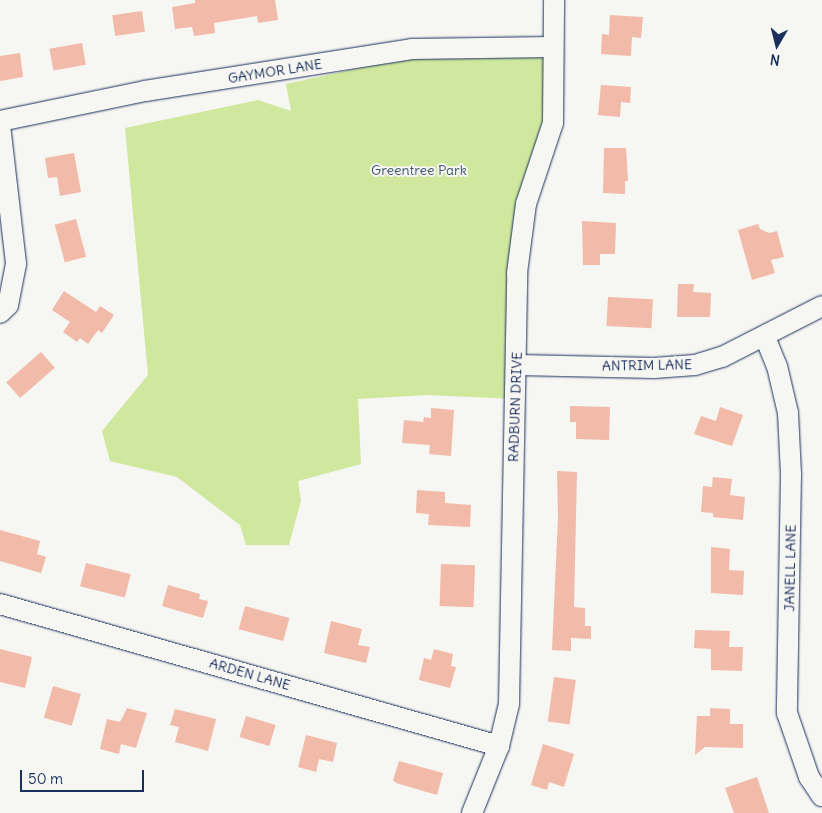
<!DOCTYPE html>
<html>
<head>
<meta charset="utf-8">
<style>
	body { margin:0 }
	#map { position:relative; width:822px; height:813px; overflow:hidden; background:#f6f6f2; font-family:Delius,sans-serif }
	div>[style] { position:absolute }
	.green>* { inset:0; background:#cfe89e }
	.building>* { inset:0; background:#f2baa9; transform-origin:0 0 }
	.roads { filter:drop-shadow(0 0 1px #1b2f5e) drop-shadow(0 0 1px #1b2f5e) }
	.street>* { height:20px; margin:-10px; padding:0 10px; transform-origin:10px; border-radius:10px; background:#f6f6f2 }
	span { translate:-50% -50%; white-space:nowrap; text-align:center; line-height:1.15; -webkit-text-stroke:4px #f6f6f2; paint-order:stroke }
	.street-label { font-size:14px; color:#1b2f5e }
	.park-label { font-size:14px; color:#3f546b }
	.north { position:absolute; left:752px; top:20px; width:50px; height:50px; -webkit-text-stroke:4px #f6f6f2; paint-order:stroke; rotate:188deg; font-size:14px; font-weight:700; line-height:20px; text-align:center; color:#1b2f5e }
	.north::after { content:''; display:block; margin:auto; width:18px; height:22px; background:#1b2f5e; clip-path:polygon(50% 0,100% 100%,50% 72%,0 100%) }
	.scale { position:absolute; left:20px; top:770px; width:124px; height:22px; box-sizing:border-box; border:2px solid #1b2f5e; border-top:0; padding-left:6px; font-size:15px; line-height:18px; white-space:nowrap; color:#1b2f5e; -webkit-text-stroke:4px #f6f6f2; paint-order:stroke }
</style>
</head>
<body>
<div id="map">
	<div class="green">
		<div style="clip-path:polygon(547px 53px,553px 123px,526px 204px,515px 399px,427px 395px,358px 399px,361px 464px,298px 481px,301px 501px,289px 545px,246px 545px,240px 525px,177px 477px,110px 461px,102px 431px,148px 375px,125px 128px,258px 100px,291px 111px,286px 84px,410px 57px)"></div>
	</div>
	<div class="building">
		<div style="clip-path:polygon(195px 0,275px 0,278px 20px,258px 23px,257px 16px,214px 23px,215px 33px,194px 36px,192px 27px,175px 29px,172px 7px,195px 3px)"></div>
		<div style="left:142px;top:11px;width:21px;height:30px;rotate:82deg"></div>
		<div style="clip-path:polygon(610px 15px,643px 17px,641px 38px,632px 37px,631px 56px,601px 54px,602px 34px,609px 35px)"></div>
		<div style="left:82px;top:43px;width:22px;height:33px;rotate:80deg"></div>
		<div style="clip-path:polygon(20px 53px,23px 77px,0 81px,0 56px)"></div>
		<div style="clip-path:polygon(601px 85px,631px 87px,630px 103px,621px 102px,620px 117px,598px 115px)"></div>
		<div style="clip-path:polygon(604px 148px,626px 148px,628px 181px,625px 181px,625px 194px,603px 193px)"></div>
		<div style="clip-path:polygon(74px 153px,81px 192px,60px 196px,57px 177px,48px 178px,45px 158px)"></div>
		<div style="left:76px;top:219px;width:39px;height:22px;rotate:75deg"></div>
		<div style="clip-path:polygon(582px 221px,616px 223px,615px 254px,600px 254px,600px 265px,583px 265px)"></div>
		<div style="clip-path:polygon(758px 224px,760px 229px,769px 233px,777px 231px,784px 257px,771px 260px,775px 273px,752px 280px,738px 230px)"></div>
		<div style="clip-path:polygon(678px 284px,694px 284px,693px 292px,711px 293px,710px 317px,677px 317px)"></div>
		<div style="clip-path:polygon(64px 291px,96px 312px,100px 306px,114px 315px,102px 333px,98px 330px,88px 344px,80px 338px,77px 342px,63px 332px,70px 322px,52px 310px)"></div>
		<div style="left:608px;top:297px;width:45px;height:29px;rotate:3deg"></div>
		<div style="left:41px;top:352px;width:21px;height:46px;rotate:49deg"></div>
		<div style="clip-path:polygon(570px 406px,610px 407px,609px 440px,576px 439px,576px 422px,570px 422px)"></div>
		<div style="clip-path:polygon(720px 407px,743px 415px,732px 446px,694px 434px,701px 416px,716px 421px)"></div>
		<div style="clip-path:polygon(431px 408px,454px 410px,451px 456px,429px 454px,430px 445px,402px 443px,404px 420px,423px 422px,424px 417px,431px 418px)"></div>
		<div style="clip-path:polygon(557px 471px,577px 472px,574px 607px,585px 608px,585px 626px,591px 626px,591px 639px,571px 638px,571px 651px,552px 650px,558px 517px)"></div>
		<div style="clip-path:polygon(713px 477px,732px 479px,730px 495px,745px 497px,743px 520px,713px 517px,713px 513px,701px 512px,703px 486px,712px 487px)"></div>
		<div style="clip-path:polygon(417px 490px,445px 492px,445px 503px,471px 505px,470px 527px,428px 525px,429px 514px,416px 513px)"></div>
		<div style="clip-path:polygon(0 530px,40px 541px,37px 554px,46px 557px,41px 573px,0 561px)"></div>
		<div style="clip-path:polygon(711px 547px,730px 549px,729px 570px,744px 571px,743px 595px,711px 593px)"></div>
		<div style="left:86px;top:563px;width:46px;height:24px;rotate:14deg"></div>
		<div style="left:441px;top:564px;width:34px;height:42px;rotate:2deg"></div>
		<div style="clip-path:polygon(168px 585px,200px 594px,199px 599px,208px 601px,203px 618px,162px 606px)"></div>
		<div style="left:245px;top:606px;width:46px;height:24px;rotate:15deg"></div>
		<div style="clip-path:polygon(331px 621px,362px 629px,358px 645px,370px 647px,366px 663px,324px 653px)"></div>
		<div style="clip-path:polygon(695px 630px,730px 631px,729px 647px,743px 647px,742px 671px,711px 670px,711px 649px,694px 648px)"></div>
		<div style="clip-path:polygon(0 649px,32px 657px,25px 688px,0 682px)"></div>
		<div style="clip-path:polygon(434px 649px,453px 654px,451px 666px,456px 667px,450px 688px,419px 680px,424px 658px,431px 660px)"></div>
		<div style="left:554px;top:677px;width:22px;height:45px;rotate:8deg"></div>
		<div style="left:53px;top:686px;width:29px;height:33px;rotate:16deg"></div>
		<div style="clip-path:polygon(127px 708px,147px 713px,136px 748px,121px 744px,119px 754px,100px 749px,107px 719px,120px 722px)"></div>
		<div style="clip-path:polygon(710px 708px,730px 709px,730px 724px,743px 724px,743px 748px,705px 747px,695px 755px,697px 716px,710px 716px)"></div>
		<div style="clip-path:polygon(175px 709px,216px 719px,208px 751px,175px 742px,179px 727px,170px 725px)"></div>
		<div style="left:246px;top:716px;width:31px;height:22px;rotate:17deg"></div>
		<div style="clip-path:polygon(306px 735px,337px 743px,333px 762px,319px 759px,316px 772px,298px 767px)"></div>
		<div style="clip-path:polygon(543px 744px,574px 754px,564px 787px,549px 782px,547px 790px,531px 785px)"></div>
		<div style="clip-path:polygon(399px 761px,443px 773px,437px 795px,396px 783px,393px 780px)"></div>
		<div style="clip-path:polygon(757px 777px,769px 813px,734px 813px,725px 788px)"></div>
	</div>
	<div class="roads">
		<div class="street">
			<div style="left:0;top:121px;width:148px;rotate:-11.7deg"></div>
			<div style="left:145px;top:91px;width:270px;rotate:-8.9deg"></div>
			<div style="left:412px;top:49px;width:141px;rotate:-0.8deg"></div>
			<div style="left:0;top:125px;width:140px;rotate:83.4deg"></div>
			<div style="left:16px;top:264px;width:42px;rotate:101deg"></div>
			<div style="left:8px;top:305px;width:11px;rotate:135deg"></div>
			<div style="left:765px;top:337px;width:31px;rotate:68deg"></div>
			<div style="left:777px;top:366px;width:48px;rotate:76.8deg"></div>
			<div style="left:788px;top:413px;width:61px;rotate:87.2deg"></div>
			<div style="left:791px;top:474px;width:239px;rotate:91deg"></div>
			<div style="left:787px;top:713px;width:68px;rotate:71deg"></div>
			<div style="left:809px;top:777px;width:23px;rotate:56deg"></div>
			<div style="left:518px;top:365px;width:136px;rotate:1.3deg"></div>
			<div style="left:654px;top:368px;width:41px;rotate:-4.2deg"></div>
			<div style="left:695px;top:365px;width:28px;rotate:-17deg"></div>
			<div style="left:722px;top:357px;width:112px;rotate:-27deg"></div>
			<div style="left:0;top:604px;width:519px;rotate:15.88deg"></div>
			<div style="left:472px;top:813px;width:72px;rotate:-68.1deg"></div>
			<div style="left:499px;top:746px;width:43px;rotate:-76.6deg"></div>
			<div style="left:509px;top:704px;width:431px;rotate:-88.9deg"></div>
			<div style="left:517px;top:273px;width:70px;rotate:-82.6deg"></div>
			<div style="left:526px;top:204px;width:85px;rotate:-71.6deg"></div>
			<div style="left:553px;top:123px;width:123px;rotate:-89.5deg"></div>
		</div>
	</div>
	<div class="street-label">
		<span style="left:275px;top:71px;rotate:-9deg">GAYMOR LANE</span>
		<span style="left:647px;top:365px;rotate:-1deg">ANTRIM LANE</span>
		<span style="left:515px;top:407px;rotate:-88deg">RADBURN DRIVE</span>
		<span style="left:790px;top:568px;rotate:-89deg">JANELL LANE</span>
		<span style="left:250px;top:674px;rotate:16deg">ARDEN LANE</span>
	</div>
	<div class="park-label">
		<span style="left:419px;top:170px">Greentree Park</span>
	</div>
	<div class="north">N</div>
	<div class="scale">50 m</div>
</div>
</body>
</html>
